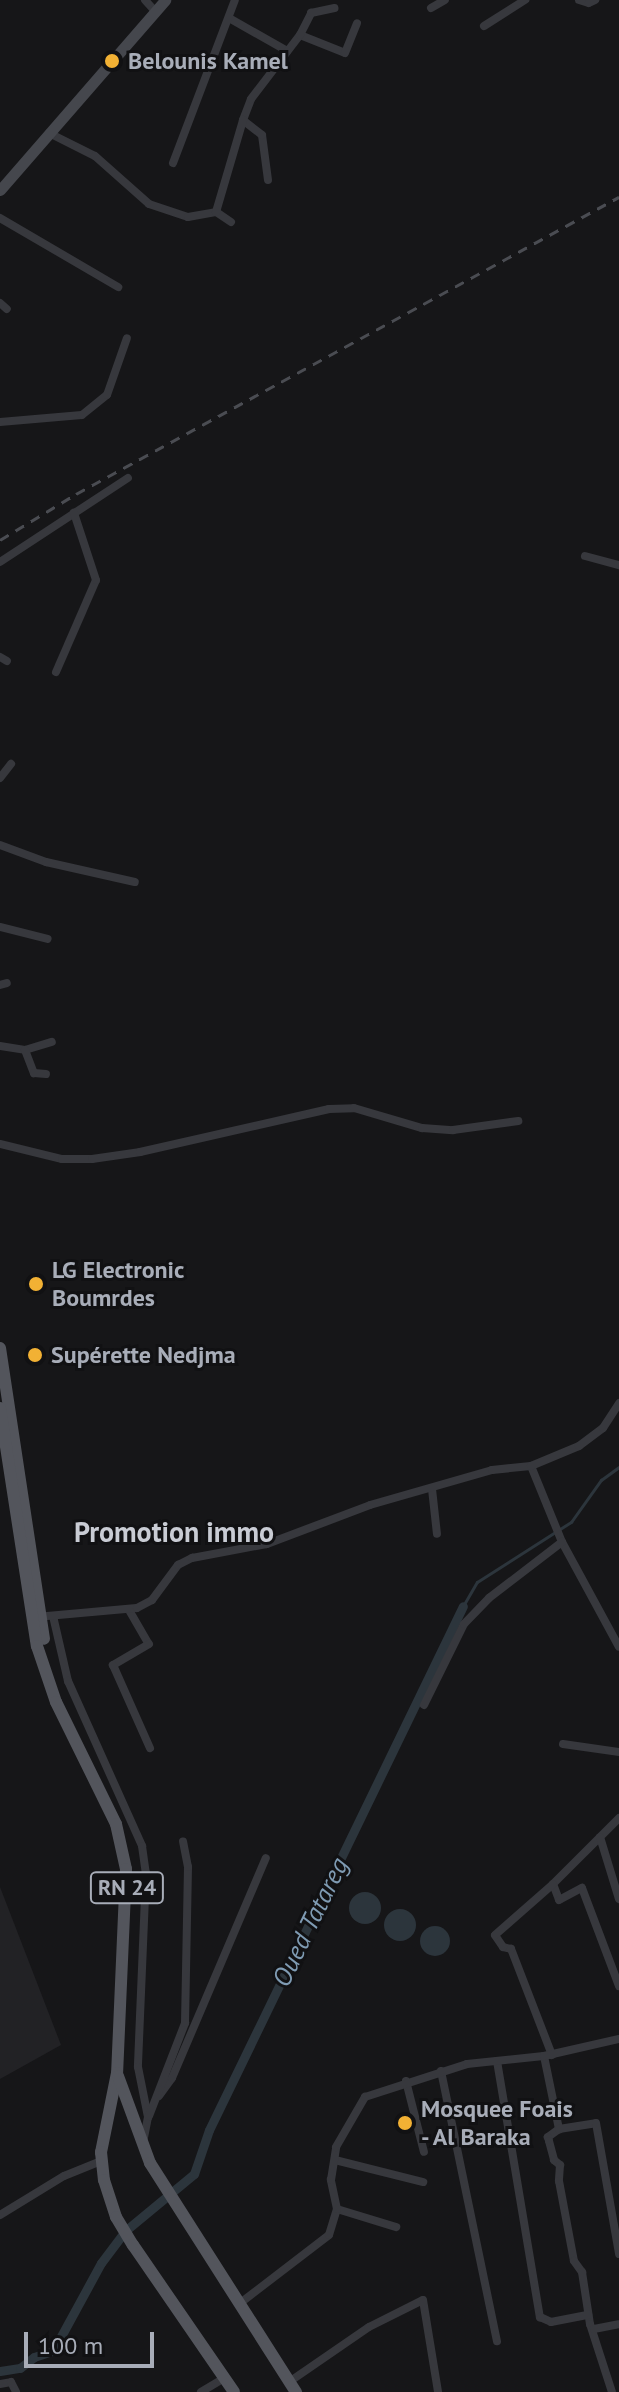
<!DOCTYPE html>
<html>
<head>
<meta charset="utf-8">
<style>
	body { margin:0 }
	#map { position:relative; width:619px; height:2392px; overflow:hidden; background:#161618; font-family:"PT Sans",sans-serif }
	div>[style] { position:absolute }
	.built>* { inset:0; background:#222225 }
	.water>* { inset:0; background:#2c353c }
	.round { border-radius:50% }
	.stream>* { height:3px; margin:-1.5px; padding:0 1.5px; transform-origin:1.5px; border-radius:1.5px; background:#2c353c }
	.canal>* { height:9px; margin:-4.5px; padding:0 4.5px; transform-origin:4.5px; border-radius:4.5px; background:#2c353c }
	.minor>* { height:8px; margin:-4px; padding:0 4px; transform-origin:4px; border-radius:4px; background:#37383d }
	.secondary>* { height:11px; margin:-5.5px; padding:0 5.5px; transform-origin:5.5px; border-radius:5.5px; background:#45474d }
	.primary>* { height:12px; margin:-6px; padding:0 6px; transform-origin:6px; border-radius:6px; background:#53555c }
	.rail>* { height:3px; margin-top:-1.5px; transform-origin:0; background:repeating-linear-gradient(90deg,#4a4c52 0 10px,transparent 0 18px) }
	.dots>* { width:22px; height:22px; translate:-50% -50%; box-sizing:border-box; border:4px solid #111113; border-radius:50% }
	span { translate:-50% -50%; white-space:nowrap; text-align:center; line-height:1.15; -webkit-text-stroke:6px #111113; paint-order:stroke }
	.shield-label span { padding:2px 6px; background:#111113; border:2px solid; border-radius:6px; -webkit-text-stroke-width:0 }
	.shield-label { font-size:22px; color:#a8adb8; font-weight:700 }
	.poi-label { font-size:24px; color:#a8adb8; font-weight:700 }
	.left { translate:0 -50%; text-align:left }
	.water-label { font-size:26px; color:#7f9bb3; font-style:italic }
	.quarter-label { font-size:28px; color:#c9ccd4; font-weight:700 }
	.scale { position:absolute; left:24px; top:2332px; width:130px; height:36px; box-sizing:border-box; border:4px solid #a8adb8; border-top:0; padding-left:10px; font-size:24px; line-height:28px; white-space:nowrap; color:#a8adb8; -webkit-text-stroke:6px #111113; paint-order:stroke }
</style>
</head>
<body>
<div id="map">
	<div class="built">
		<div style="clip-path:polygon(0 1887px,61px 2045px,0 2079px)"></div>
	</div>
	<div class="water">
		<div class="round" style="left:349px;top:1892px;width:32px;height:32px"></div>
		<div class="round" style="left:384px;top:1909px;width:32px;height:32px"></div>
		<div class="round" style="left:420px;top:1926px;width:30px;height:30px"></div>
	</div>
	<div class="stream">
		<div style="left:463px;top:1606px;width:28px;rotate:-60deg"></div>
		<div style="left:477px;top:1582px;width:112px;rotate:-32.6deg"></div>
		<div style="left:571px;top:1522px;width:52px;rotate:-54.5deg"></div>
		<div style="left:601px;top:1480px;width:22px;rotate:-36deg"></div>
	</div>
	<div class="canal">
		<div style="left:0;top:2371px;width:20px;rotate:-9deg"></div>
		<div style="left:20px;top:2368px;width:18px;rotate:-38deg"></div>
		<div style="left:34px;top:2357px;width:20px;rotate:-18deg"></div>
		<div style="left:53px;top:2351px;width:100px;rotate:-61.4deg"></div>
		<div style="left:101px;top:2263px;width:40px;rotate:-53deg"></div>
		<div style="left:125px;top:2231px;width:89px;rotate:-39.6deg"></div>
		<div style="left:194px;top:2174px;width:46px;rotate:-71.2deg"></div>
		<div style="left:209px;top:2130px;width:582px;rotate:-64.14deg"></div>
	</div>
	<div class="minor">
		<div style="left:145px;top:0;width:15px;rotate:48deg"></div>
		<div style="left:579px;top:0;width:10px;rotate:17deg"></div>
		<div style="left:589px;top:3px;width:7px;rotate:-27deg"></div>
		<div style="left:431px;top:8px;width:16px;rotate:-30deg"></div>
		<div style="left:229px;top:18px;width:67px;rotate:29.6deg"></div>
		<div style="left:484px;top:26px;width:49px;rotate:-32.4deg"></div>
		<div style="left:300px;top:35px;width:48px;rotate:21.8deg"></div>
		<div style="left:345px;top:53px;width:32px;rotate:-68deg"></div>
		<div style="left:49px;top:133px;width:51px;rotate:26.6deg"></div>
		<div style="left:95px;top:156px;width:72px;rotate:41.6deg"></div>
		<div style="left:149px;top:204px;width:41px;rotate:18.4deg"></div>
		<div style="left:188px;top:217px;width:28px;rotate:-10deg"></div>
		<div style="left:173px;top:163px;width:174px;rotate:-69.2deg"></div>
		<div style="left:268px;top:180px;width:45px;rotate:-97.6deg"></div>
		<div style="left:262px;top:135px;width:24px;rotate:-142deg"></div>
		<div style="left:243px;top:120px;width:22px;rotate:-69deg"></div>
		<div style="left:251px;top:99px;width:81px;rotate:-52.6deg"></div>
		<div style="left:300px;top:35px;width:25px;rotate:-63deg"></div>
		<div style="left:311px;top:13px;width:24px;rotate:-12deg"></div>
		<div style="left:0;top:218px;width:137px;rotate:30.3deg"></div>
		<div style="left:231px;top:222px;width:18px;rotate:-146deg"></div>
		<div style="left:216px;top:212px;width:96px;rotate:-73.6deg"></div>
		<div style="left:0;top:303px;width:9px;rotate:41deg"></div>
		<div style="left:0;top:422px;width:82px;rotate:-4.9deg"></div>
		<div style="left:82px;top:415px;width:32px;rotate:-39deg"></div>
		<div style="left:107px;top:395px;width:60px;rotate:-70.7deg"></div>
		<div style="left:585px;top:556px;width:35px;rotate:15deg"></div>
		<div style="left:0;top:562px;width:153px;rotate:-33.3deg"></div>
		<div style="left:0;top:657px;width:8px;rotate:30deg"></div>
		<div style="left:56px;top:672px;width:100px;rotate:-66.5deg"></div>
		<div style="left:96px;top:580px;width:71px;rotate:-108.2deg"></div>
		<div style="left:0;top:778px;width:18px;rotate:-52deg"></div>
		<div style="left:0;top:845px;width:49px;rotate:20.3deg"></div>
		<div style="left:46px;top:862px;width:91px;rotate:12.7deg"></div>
		<div style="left:0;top:927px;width:49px;rotate:14deg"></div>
		<div style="left:0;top:985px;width:7px;rotate:-16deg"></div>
		<div style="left:0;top:1046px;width:25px;rotate:9deg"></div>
		<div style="left:25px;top:1050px;width:28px;rotate:-17deg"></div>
		<div style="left:25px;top:1050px;width:25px;rotate:69deg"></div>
		<div style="left:34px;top:1073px;width:12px;rotate:5deg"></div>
		<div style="left:0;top:1144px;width:64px;rotate:13.6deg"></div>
		<div style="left:62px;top:1159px;width:30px"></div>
		<div style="left:92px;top:1159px;width:49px;rotate:-8.3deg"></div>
		<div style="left:140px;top:1152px;width:194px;rotate:-12.8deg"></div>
		<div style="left:329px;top:1109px;width:25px;rotate:-2deg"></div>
		<div style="left:354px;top:1108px;width:71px;rotate:16.4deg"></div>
		<div style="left:422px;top:1128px;width:31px;rotate:4deg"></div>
		<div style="left:453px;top:1130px;width:66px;rotate:-7.9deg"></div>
		<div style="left:531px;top:1466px;width:82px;rotate:67.8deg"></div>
		<div style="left:562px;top:1542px;width:119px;rotate:61.5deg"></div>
		<div style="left:432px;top:1489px;width:45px;rotate:83.7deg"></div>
		<div style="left:129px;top:1610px;width:39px;rotate:60deg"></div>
		<div style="left:149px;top:1644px;width:42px;rotate:149.7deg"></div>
		<div style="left:113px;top:1665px;width:91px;rotate:66deg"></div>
		<div style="left:53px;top:1616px;width:67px;rotate:77deg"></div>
		<div style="left:68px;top:1681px;width:181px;rotate:65.8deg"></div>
		<div style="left:142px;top:1846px;width:27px;rotate:82deg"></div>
		<div style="left:146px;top:1873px;width:194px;rotate:92.4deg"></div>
		<div style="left:138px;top:2067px;width:51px;rotate:78.7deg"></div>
		<div style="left:148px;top:2117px;width:26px;rotate:101deg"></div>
		<div style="left:36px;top:1617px;width:101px;rotate:-5.1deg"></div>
		<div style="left:137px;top:1608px;width:17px;rotate:-28deg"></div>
		<div style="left:152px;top:1600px;width:44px;rotate:-53.4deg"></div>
		<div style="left:178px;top:1565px;width:16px;rotate:-27deg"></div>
		<div style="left:192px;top:1558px;width:76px;rotate:-10.6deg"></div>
		<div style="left:267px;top:1544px;width:110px;rotate:-20.7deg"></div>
		<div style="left:370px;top:1505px;width:127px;rotate:-16deg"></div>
		<div style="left:492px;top:1470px;width:39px;rotate:-6deg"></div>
		<div style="left:531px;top:1466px;width:52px;rotate:-22.6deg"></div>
		<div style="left:579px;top:1446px;width:30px;rotate:-37deg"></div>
		<div style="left:603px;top:1428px;width:30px;rotate:-57deg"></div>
		<div style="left:424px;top:1705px;width:90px;rotate:-63.7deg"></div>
		<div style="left:464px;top:1624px;width:36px;rotate:-46deg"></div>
		<div style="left:489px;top:1598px;width:92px;rotate:-37.5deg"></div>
		<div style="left:563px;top:1744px;width:57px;rotate:8.1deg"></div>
		<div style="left:619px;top:1818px;width:93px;rotate:135deg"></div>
		<div style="left:553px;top:1884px;width:17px;rotate:69deg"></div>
		<div style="left:559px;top:1900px;width:26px;rotate:-28deg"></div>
		<div style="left:582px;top:1888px;width:105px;rotate:69.3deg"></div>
		<div style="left:600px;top:1837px;width:65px;rotate:73deg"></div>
		<div style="left:552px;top:2055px;width:114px;rotate:-111.1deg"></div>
		<div style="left:511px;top:1949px;width:8px;rotate:-166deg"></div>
		<div style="left:503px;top:1947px;width:14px;rotate:-124deg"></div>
		<div style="left:495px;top:1935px;width:77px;rotate:-41.3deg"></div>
		<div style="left:544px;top:2056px;width:75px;rotate:78.4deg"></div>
		<div style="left:559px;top:2129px;width:14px;rotate:144deg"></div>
		<div style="left:548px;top:2137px;width:4px;rotate:76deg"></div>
		<div style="left:549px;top:2141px;width:20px;rotate:75deg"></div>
		<div style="left:554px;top:2160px;width:8px;rotate:40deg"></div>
		<div style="left:560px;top:2165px;width:16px;rotate:94deg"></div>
		<div style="left:559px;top:2181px;width:81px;rotate:79.4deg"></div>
		<div style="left:574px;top:2261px;width:14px;rotate:54deg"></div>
		<div style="left:582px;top:2272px;width:53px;rotate:81.3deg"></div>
		<div style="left:590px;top:2324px;width:71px;rotate:72.1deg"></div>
		<div style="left:497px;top:2061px;width:260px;rotate:80.5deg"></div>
		<div style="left:540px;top:2317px;width:12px;rotate:24deg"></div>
		<div style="left:551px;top:2322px;width:38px;rotate:-11deg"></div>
		<div style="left:441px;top:2071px;width:276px;rotate:78.3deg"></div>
		<div style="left:406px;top:2081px;width:73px;rotate:75.8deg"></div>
		<div style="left:159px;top:2096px;width:22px;rotate:-54deg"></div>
		<div style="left:172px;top:2078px;width:239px;rotate:-66.9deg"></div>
		<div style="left:149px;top:2116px;width:100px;rotate:-68.8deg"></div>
		<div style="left:185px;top:2023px;width:156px;rotate:-88.9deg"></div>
		<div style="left:188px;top:1867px;width:26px;rotate:-101deg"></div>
		<div style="left:559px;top:2129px;width:37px;rotate:-9deg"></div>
		<div style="left:596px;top:2123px;width:133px;rotate:80deg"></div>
		<div style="left:335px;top:2160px;width:91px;rotate:14deg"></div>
		<div style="left:337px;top:2209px;width:62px;rotate:17deg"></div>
		<div style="left:0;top:2215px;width:75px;rotate:-31.4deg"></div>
		<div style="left:64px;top:2176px;width:40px;rotate:-22deg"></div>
		<div style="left:239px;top:2304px;width:113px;rotate:-37.5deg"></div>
		<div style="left:329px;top:2235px;width:27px;rotate:-73deg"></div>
		<div style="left:337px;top:2209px;width:30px;rotate:-102deg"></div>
		<div style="left:331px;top:2180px;width:33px;rotate:-81deg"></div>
		<div style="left:336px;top:2147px;width:58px;rotate:-59.9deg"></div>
		<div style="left:365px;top:2097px;width:107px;rotate:-17.9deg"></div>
		<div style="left:467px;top:2064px;width:77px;rotate:-5.9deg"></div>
		<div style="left:544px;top:2056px;width:77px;rotate:-12.8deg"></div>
		<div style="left:594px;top:2329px;width:25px;rotate:-11deg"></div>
		<div style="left:289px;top:2382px;width:97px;rotate:-34.5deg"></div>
		<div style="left:369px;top:2327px;width:60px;rotate:-26.6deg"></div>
		<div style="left:423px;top:2300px;width:93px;rotate:80.7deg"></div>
		<div style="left:0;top:2384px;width:11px;rotate:-10deg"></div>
		<div style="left:11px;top:2382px;width:11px;rotate:63deg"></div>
		<div style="left:201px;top:2392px;width:27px;rotate:-31deg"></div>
	</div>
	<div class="secondary">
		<div style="left:0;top:190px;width:252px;rotate:-49deg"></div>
	</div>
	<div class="primary">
		<div style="left:0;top:1348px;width:294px;rotate:81.4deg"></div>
		<div style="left:0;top:1408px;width:241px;rotate:81.2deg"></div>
		<div style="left:37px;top:1646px;width:59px;rotate:71.3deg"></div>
		<div style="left:56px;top:1702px;width:136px;rotate:63.8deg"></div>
		<div style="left:116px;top:1824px;width:46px;rotate:77.5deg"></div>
		<div style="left:126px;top:1869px;width:204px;rotate:92.5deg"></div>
		<div style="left:117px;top:2073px;width:81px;rotate:101.4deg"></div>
		<div style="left:101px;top:2152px;width:28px;rotate:84deg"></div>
		<div style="left:104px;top:2180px;width:39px;rotate:72deg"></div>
		<div style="left:116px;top:2217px;width:33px;rotate:59deg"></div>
		<div style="left:133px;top:2245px;width:178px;rotate:55.5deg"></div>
		<div style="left:118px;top:2076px;width:93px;rotate:69.8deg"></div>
		<div style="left:150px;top:2163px;width:272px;rotate:57.5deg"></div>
	</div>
	<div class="rail">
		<div style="left:0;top:540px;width:89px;rotate:-31.2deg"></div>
		<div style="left:76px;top:494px;width:619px;rotate:-28.68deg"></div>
	</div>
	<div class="dots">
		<div style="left:112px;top:61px;background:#f2b134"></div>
		<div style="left:36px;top:1284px;background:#f2b134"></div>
		<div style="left:35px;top:1355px;background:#f2b134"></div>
		<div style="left:405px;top:2123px;background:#f2b134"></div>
	</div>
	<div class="shield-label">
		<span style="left:127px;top:1888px">RN 24</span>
	</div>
	<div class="poi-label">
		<span class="left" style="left:128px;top:61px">Belounis Kamel</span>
		<span class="left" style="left:52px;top:1284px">LG Electronic<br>Boumrdes</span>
		<span class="left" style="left:51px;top:1355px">Supérette Nedjma</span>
		<span class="left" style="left:421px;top:2123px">Mosquee Foais<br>- Al Baraka</span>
	</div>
	<div class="water-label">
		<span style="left:310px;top:1922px;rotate:-64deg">Oued Tatareg</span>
	</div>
	<div class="quarter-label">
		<span style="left:174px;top:1532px">Promotion immo</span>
	</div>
	<div class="scale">100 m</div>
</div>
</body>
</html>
